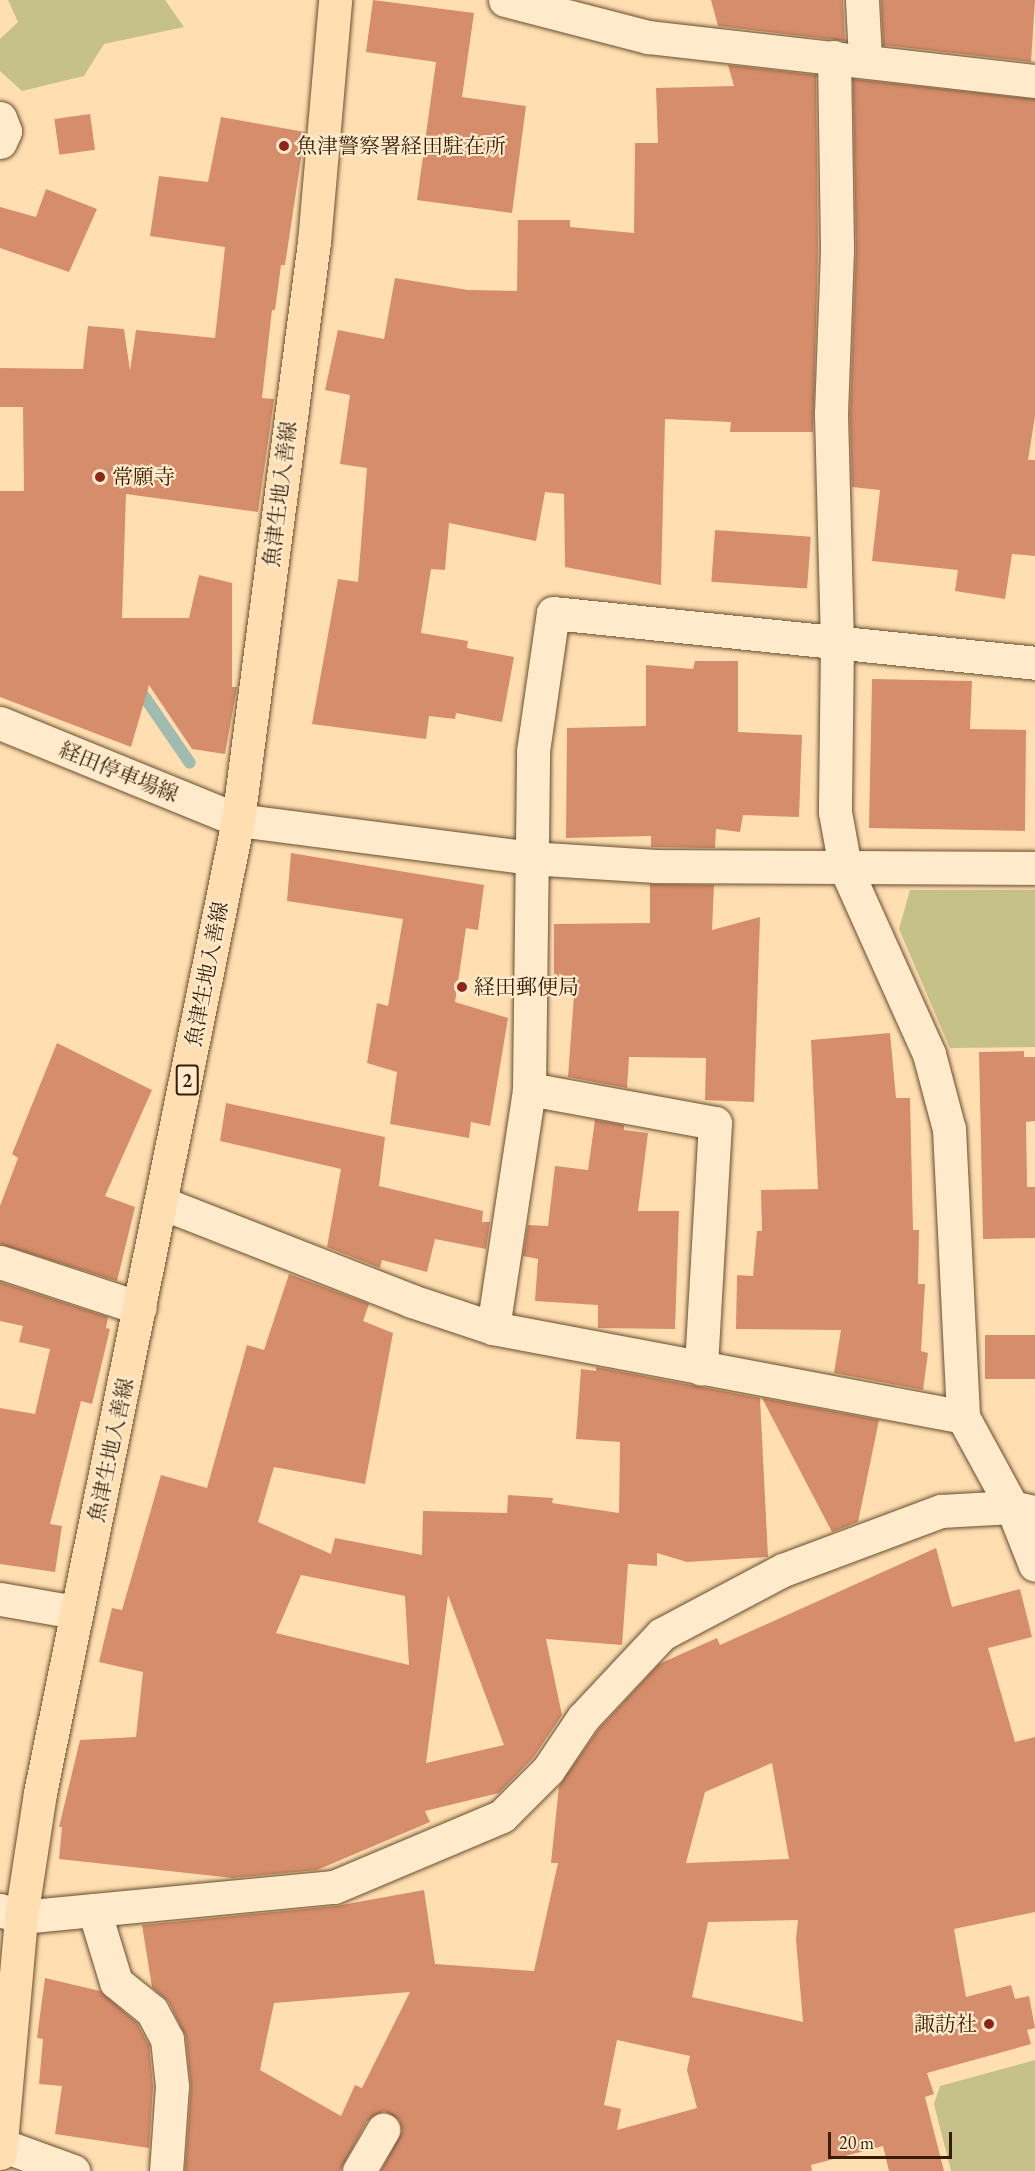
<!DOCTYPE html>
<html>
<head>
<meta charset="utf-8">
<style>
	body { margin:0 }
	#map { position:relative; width:1035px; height:2171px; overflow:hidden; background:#ffdfb1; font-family:"EB Garamond","Noto Serif JP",serif }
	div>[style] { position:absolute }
	.green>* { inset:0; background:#c5c188 }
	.stream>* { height:12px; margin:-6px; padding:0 6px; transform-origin:6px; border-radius:6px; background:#a0bcb0 }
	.building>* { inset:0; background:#d58d6b; transform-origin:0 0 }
	.roads { filter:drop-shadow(0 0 2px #684e2f) drop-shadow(0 0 2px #684e2f) }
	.minor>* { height:33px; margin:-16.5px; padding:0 16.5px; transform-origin:16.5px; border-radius:16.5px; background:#ffeacc }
	.secondary>* { height:33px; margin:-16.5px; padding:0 16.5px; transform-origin:16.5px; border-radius:16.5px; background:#ffeacc }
	.primary>* { height:33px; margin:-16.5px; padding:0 16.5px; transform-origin:16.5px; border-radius:16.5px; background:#ffdfb1 }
	.dots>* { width:16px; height:16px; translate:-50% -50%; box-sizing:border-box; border:3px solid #ffeacc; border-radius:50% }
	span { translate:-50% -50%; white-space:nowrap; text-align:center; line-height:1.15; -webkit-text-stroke:4.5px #ffeacc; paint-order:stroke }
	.shield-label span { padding:2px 4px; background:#ffeacc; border:2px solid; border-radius:4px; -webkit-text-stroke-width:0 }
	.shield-label { font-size:20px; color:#361d04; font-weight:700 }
	.poi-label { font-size:21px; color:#361d04 }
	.left { translate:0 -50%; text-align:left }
	.right { translate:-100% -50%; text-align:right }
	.street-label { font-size:21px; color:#361d04 }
	.scale { position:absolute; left:828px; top:2132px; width:124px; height:27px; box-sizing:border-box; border:3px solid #361d04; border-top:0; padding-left:8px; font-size:18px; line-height:21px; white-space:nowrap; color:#361d04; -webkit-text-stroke:4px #ffeacc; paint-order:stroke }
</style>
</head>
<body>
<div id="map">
	<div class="green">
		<div style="clip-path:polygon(8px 0,165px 0,184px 27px,104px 44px,84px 76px,22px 91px,0 71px,0 39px,18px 22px)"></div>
		<div style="clip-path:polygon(910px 890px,1035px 890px,1035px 1047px,950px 1048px,899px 929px)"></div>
		<div style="clip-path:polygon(1035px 2060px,1035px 2171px,951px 2171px,934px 2104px,940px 2086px)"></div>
	</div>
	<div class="stream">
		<div style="left:137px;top:686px;width:93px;rotate:55.5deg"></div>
	</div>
	<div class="building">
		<div style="clip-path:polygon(373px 0,474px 13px,462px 97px,526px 106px,512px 213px,417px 200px,436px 62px,366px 52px)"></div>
		<div style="clip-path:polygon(711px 0,843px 0,845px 41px,718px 26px)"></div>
		<div style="clip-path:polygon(881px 0,1035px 0,1031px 62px,883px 45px)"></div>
		<div style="clip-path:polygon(728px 65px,816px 75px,818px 250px,813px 432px,730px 432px,731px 422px,665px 419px,661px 585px,565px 567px,564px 494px,545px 492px,536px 541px,449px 523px,445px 570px,431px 569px,421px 633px,468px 641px,467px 648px,514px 657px,502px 722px,456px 713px,455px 719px,429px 716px,426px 739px,312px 724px,338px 579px,358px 582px,367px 468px,340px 464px,350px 395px,325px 390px,338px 330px,384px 339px,395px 278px,468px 290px,517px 291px,518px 220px,570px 220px,570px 227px,634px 233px,635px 143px,658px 143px,656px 88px,734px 86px)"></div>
		<div style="clip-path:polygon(853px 79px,1035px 99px,1035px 416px,1028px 460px,1035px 460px,1035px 556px,1012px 554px,1005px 599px,955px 591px,958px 570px,872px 561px,880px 490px,852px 487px,850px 414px,856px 250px)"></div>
		<div style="left:90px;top:114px;width:36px;height:36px;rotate:82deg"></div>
		<div style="clip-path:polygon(221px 117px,305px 132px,285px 265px,281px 265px,275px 310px,272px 310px,262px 398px,274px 399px,258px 512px,126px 494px,122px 618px,189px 618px,199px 575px,232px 583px,232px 687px,237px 687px,225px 754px,192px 749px,149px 685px,131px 747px,0 697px,0 491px,24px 491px,23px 407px,0 407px,0 368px,83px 369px,88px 326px,124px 329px,130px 371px,136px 330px,215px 338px,225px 247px,150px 236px,159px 176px,208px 182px)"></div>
		<div style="clip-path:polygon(46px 189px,97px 209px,69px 272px,0 248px,0 207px,36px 217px)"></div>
		<div style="left:715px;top:530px;width:96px;height:52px;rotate:4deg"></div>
		<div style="clip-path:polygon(695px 661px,738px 661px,738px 732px,802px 735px,799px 817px,743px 815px,740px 832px,716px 829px,715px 848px,651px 847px,651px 836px,566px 838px,567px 728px,646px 726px,646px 665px,693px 669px)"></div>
		<div style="clip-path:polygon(872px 679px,972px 681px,970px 729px,1026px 730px,1025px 831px,869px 828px)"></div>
		<div style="clip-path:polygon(291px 853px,484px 885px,478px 930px,466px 928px,455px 1002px,508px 1018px,490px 1126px,471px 1122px,469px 1138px,390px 1124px,397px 1072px,367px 1063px,377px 1003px,388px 1006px,403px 919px,287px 901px)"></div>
		<div style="clip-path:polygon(650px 884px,714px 885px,712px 930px,760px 917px,754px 1102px,705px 1100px,706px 1058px,629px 1057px,627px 1088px,568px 1077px,575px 982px,554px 983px,554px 924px,650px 923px)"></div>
		<div style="clip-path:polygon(890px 1033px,896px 1098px,910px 1098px,913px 1230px,919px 1230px,918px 1284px,925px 1284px,921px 1351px,928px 1353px,923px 1390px,834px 1373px,841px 1330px,736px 1329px,737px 1275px,753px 1276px,757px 1231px,762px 1231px,761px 1190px,818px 1189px,811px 1040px)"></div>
		<div style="clip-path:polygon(57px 1043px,152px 1090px,105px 1196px,135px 1207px,117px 1281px,0 1244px,0 1206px,18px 1158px,12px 1154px)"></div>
		<div style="clip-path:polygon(1024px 1051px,1024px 1057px,1035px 1057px,1035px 1121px,1026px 1122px,1027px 1187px,1035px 1187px,1035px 1238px,983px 1239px,979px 1052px)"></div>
		<div style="clip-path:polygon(226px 1103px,385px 1137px,379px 1186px,483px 1211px,482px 1222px,490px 1222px,486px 1249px,435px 1239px,427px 1272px,382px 1260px,380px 1268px,327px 1247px,341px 1169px,220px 1141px)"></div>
		<div style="clip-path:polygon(595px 1120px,624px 1125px,624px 1130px,648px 1133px,638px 1211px,679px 1211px,675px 1329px,598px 1328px,598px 1305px,535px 1301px,538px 1259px,523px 1256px,528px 1225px,548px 1226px,555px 1166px,588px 1170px)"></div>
		<div style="clip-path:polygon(evenodd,289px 1274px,369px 1304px,363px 1321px,393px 1333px,365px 1484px,274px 1467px,258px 1522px,331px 1554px,335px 1538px,422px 1555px,423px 1511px,507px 1513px,508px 1495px,553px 1498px,552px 1503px,619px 1513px,620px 1442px,576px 1439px,581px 1369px,596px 1371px,596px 1367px,760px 1398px,768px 1557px,687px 1562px,657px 1553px,657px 1566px,628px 1564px,622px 1645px,546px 1639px,562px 1715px,533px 1758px,499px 1793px,425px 1811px,430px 1822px,317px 1870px,233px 1878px,59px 1859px,62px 1827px,59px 1827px,80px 1740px,136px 1737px,143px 1672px,99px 1662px,112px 1608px,122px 1610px,161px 1475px,207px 1488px,247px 1345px,264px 1350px,289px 1274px,301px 1575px,405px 1596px,409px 1665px,276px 1633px,301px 1575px,289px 1274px,448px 1595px,504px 1745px,426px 1763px,438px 1672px,448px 1595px)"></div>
		<div style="clip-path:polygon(0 1282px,108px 1317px,106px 1328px,110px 1329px,92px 1404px,81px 1401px,50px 1524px,62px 1526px,55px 1572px,0 1564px,0 1408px,35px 1414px,50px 1349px,19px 1342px,23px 1326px,0 1321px)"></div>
		<div style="left:1035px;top:1335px;width:44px;height:50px;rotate:90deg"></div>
		<div style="clip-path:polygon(762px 1398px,879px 1420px,858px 1522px,832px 1532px)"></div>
		<div style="clip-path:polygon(evenodd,936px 1548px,952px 1607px,1020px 1589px,1032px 1637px,988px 1648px,1015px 1742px,1035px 1737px,1035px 1912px,954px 1929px,966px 1997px,1011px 1985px,1015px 1999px,1029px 1996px,1035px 2028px,1027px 2030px,1031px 2044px,927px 2073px,934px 2094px,925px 2097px,944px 2171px,889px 2171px,883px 2146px,811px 2165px,812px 2171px,381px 2171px,402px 2131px,399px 2120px,384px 2111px,367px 2121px,340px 2171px,185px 2171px,191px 2087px,186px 2037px,169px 2002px,152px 1987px,142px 1925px,336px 1906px,424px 1890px,435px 1964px,534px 1971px,558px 1863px,551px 1863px,559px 1786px,598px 1730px,659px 1664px,717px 1638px,720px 1645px,936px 1548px,772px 1763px,789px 1859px,686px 1863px,705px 1792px,772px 1763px,936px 1548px,798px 1920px,796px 1939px,803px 2022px,692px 1997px,708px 1922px,798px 1920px,936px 1548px,410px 1992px,362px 2088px,355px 2085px,341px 2116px,260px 2070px,274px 2003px,410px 1992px,936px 1548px,617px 2040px,690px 2056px,687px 2070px,697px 2108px,617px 2130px,621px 2109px,604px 2105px,617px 2040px)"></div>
		<div style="clip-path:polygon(45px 1978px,100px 1991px,137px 2023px,149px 2045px,153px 2086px,149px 2148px,55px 2134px,62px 2086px,39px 2084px,43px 2039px,37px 2038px)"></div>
	</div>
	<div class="roads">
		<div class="minor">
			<div style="left:505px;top:0;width:148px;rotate:14.5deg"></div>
			<div style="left:648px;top:37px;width:389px;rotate:6.5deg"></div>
			<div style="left:862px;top:0;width:59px;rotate:87.1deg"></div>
			<div style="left:834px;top:57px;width:193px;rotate:89.1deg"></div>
			<div style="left:837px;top:250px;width:164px;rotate:92.1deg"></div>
			<div style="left:831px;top:414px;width:228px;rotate:88.5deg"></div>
			<div style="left:837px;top:642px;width:170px;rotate:90.7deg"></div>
			<div style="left:835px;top:812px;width:56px;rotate:79.7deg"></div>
			<div style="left:845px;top:867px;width:205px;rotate:65.8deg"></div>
			<div style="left:929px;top:1054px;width:78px;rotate:75.1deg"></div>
			<div style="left:949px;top:1129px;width:288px;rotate:87.2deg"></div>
			<div style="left:963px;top:1417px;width:102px;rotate:61.4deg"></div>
			<div style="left:1012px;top:1507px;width:62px;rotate:68.4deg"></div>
			<div style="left:0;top:118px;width:14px;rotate:69deg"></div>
			<div style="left:5px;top:131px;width:12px;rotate:114deg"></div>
			<div style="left:238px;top:820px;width:293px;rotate:7.4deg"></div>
			<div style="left:529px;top:858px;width:127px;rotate:3.6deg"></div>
			<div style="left:656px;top:866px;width:379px;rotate:0.3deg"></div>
			<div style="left:529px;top:1089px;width:189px;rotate:10.4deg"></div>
			<div style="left:715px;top:1123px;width:246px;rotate:93.3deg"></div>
			<div style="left:162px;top:1203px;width:269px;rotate:21.4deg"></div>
			<div style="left:412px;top:1301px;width:85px;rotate:18.4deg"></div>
			<div style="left:493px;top:1328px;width:478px;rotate:10.7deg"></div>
			<div style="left:0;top:1262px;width:147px;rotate:18.2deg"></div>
			<div style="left:493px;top:1328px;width:242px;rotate:-81.4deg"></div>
			<div style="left:529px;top:1089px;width:338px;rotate:-89.3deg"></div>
			<div style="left:533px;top:751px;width:139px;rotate:-81.8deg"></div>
			<div style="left:553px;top:613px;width:485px;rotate:5.9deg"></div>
			<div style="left:0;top:1599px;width:76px;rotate:9.8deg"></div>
			<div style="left:0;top:1910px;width:22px;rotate:18deg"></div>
			<div style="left:21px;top:1917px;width:314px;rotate:-5.5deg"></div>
			<div style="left:334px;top:1887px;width:182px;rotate:-22.9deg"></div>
			<div style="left:502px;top:1816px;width:65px;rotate:-45deg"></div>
			<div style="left:548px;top:1770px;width:63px;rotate:-56.1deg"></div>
			<div style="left:583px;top:1718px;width:115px;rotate:-46.8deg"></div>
			<div style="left:662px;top:1634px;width:137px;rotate:-27.9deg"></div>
			<div style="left:783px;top:1570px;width:169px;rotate:-20.5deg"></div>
			<div style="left:941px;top:1511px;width:71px;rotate:-3.2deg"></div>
			<div style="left:1012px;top:1507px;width:18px;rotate:13deg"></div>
			<div style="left:94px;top:1910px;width:75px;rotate:73deg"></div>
			<div style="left:116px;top:1982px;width:46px;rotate:38.9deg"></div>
			<div style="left:152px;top:2011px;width:32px;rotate:62deg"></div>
			<div style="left:167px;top:2039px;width:47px;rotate:83.9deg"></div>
			<div style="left:172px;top:2086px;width:85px;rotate:94deg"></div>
			<div style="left:1px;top:2145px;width:77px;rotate:19.9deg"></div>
			<div style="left:359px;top:2171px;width:48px;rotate:-59.7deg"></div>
		</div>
		<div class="secondary">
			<div style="left:0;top:723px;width:257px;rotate:22.2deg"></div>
		</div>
		<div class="primary">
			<div style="left:0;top:2153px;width:237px;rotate:-84.9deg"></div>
			<div style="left:21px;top:1917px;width:125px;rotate:-81.3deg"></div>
			<div style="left:40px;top:1793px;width:993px;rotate:-78.5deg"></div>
			<div style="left:238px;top:820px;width:583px;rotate:-82.51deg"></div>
			<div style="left:314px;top:242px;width:243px;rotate:-85deg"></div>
		</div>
	</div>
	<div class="dots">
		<div style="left:284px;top:146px;background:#8f2418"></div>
		<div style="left:100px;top:477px;background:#8f2418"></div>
		<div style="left:462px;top:987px;background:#8f2418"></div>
		<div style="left:989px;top:2024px;background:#8f2418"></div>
	</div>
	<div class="shield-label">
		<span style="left:187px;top:1080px">2</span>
	</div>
	<div class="poi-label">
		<span class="left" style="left:296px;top:146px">魚津警察署経田駐在所</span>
		<span class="left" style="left:112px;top:477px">常願寺</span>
		<span class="left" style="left:474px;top:987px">経田郵便局</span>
		<span class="right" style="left:977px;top:2024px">諏訪社</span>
	</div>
	<div class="street-label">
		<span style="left:280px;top:494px;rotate:-83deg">魚津生地入善線</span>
		<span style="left:119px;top:772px;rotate:22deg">経田停車場線</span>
		<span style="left:207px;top:974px;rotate:-79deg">魚津生地入善線</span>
		<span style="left:111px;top:1450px;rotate:-78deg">魚津生地入善線</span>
	</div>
	<div class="scale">20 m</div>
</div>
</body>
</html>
